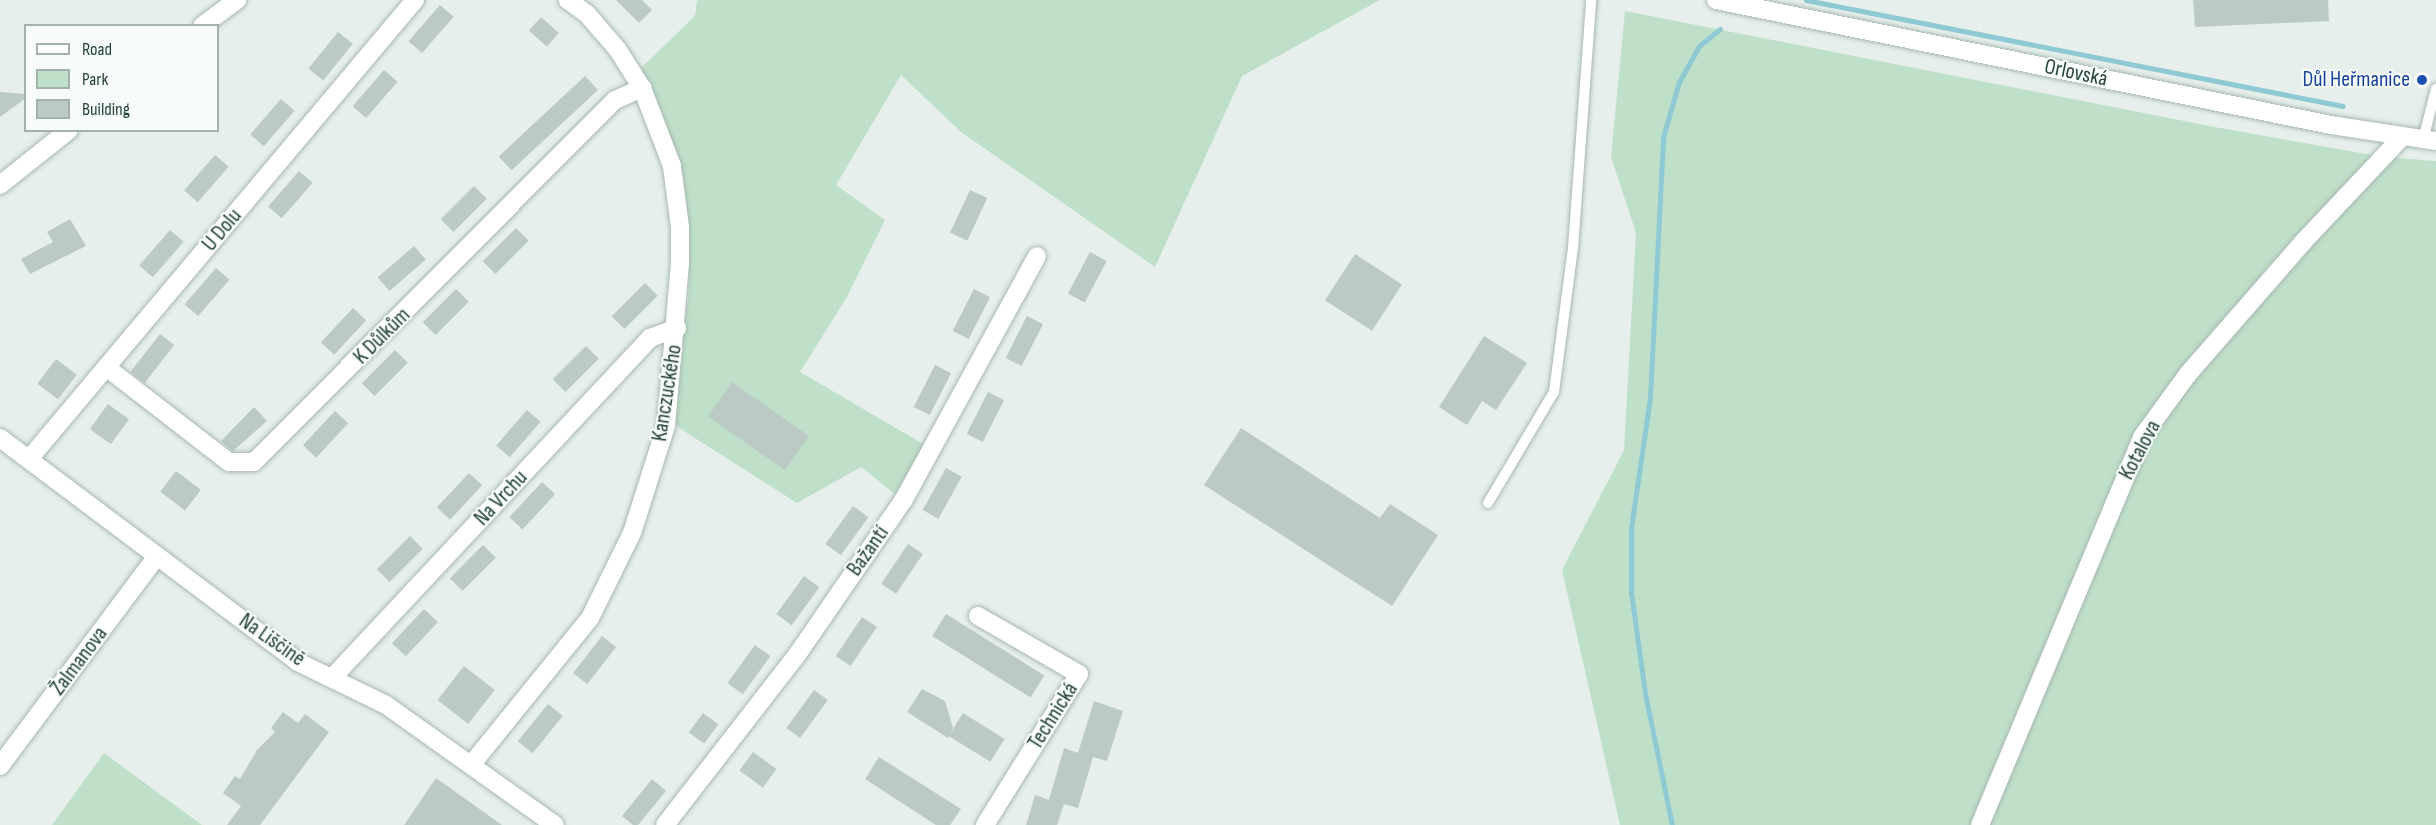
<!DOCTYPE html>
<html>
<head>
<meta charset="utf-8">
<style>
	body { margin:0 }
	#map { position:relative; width:2436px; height:825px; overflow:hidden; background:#e6efeb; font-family:"Sofia Sans Condensed",sans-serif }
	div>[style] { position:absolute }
	.green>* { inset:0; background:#bfe0c8 }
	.stream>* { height:5px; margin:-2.5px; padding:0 2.5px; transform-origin:2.5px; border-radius:2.5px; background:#8ec9d4 }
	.building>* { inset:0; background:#bbcac4; transform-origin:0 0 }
	.roads { filter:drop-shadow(0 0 2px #a8b8b2) drop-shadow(0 0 2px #a8b8b2) }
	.service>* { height:10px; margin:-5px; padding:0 5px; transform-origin:5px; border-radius:5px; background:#fff }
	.minor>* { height:18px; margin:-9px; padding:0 9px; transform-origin:9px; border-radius:9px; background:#fff }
	.secondary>* { height:18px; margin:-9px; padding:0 9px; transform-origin:9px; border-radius:9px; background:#fff }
	.dots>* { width:16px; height:16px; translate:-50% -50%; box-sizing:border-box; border:3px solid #f7fbf9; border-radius:50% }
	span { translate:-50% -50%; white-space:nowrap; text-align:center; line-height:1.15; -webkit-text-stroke:4.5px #f7fbf9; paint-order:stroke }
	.street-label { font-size:22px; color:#24423a }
	.transit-label { font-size:22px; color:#164399 }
	.right { translate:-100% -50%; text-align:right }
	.legend { position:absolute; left:24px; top:24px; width:195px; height:108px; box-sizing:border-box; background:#f7fbf9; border:2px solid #a3b1ad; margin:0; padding:8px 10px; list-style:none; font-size:18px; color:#24423a }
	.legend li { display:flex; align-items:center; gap:12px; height:30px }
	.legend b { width:30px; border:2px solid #a3b1ad }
</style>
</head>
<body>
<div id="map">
	<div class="green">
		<div style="clip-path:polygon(697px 0,1380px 0,1242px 76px,1155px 267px,961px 132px,901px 75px,836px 185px,885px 220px,847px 297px,800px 372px,925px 445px,895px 494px,861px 467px,797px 503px,673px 424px,689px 291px,687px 202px,669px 134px,653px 93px,639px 70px,695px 16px)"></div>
		<div style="clip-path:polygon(1625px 11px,2220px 128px,2383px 157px,2436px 161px,2436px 825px,1620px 825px,1562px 570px,1624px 450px,1636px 233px,1611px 157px)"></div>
		<div style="clip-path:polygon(104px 753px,202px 825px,52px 825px)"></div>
	</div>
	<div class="stream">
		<div style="left:1806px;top:0;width:547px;rotate:11.17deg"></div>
		<div style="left:1672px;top:825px;width:135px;rotate:-101.6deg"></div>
		<div style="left:1645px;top:693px;width:102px;rotate:-97.9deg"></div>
		<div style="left:1631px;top:592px;width:64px;rotate:-90deg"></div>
		<div style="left:1631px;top:528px;width:132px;rotate:-81.7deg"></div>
		<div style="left:1650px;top:397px;width:260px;rotate:-87.1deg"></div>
		<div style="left:1663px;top:137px;width:57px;rotate:-73.8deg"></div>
		<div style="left:1679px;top:82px;width:41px;rotate:-60.9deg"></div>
		<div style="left:1699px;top:46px;width:27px;rotate:-39deg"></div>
	</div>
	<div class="building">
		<div style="clip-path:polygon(616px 0,642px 0,652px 10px,639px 23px)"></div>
		<div style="clip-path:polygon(2193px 0,2328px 0,2329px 21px,2195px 27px)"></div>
		<div style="left:440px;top:5px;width:18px;height:48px;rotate:41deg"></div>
		<div style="left:541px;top:17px;width:24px;height:18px;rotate:42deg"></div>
		<div style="left:338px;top:32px;width:19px;height:47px;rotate:39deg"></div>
		<div style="left:384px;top:70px;width:18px;height:48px;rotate:41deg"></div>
		<div style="left:585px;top:76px;width:19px;height:118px;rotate:47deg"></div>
		<div style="clip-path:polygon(0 92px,26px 94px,26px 98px,0 117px)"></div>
		<div style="left:281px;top:99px;width:18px;height:47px;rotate:41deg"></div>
		<div style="left:215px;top:155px;width:18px;height:47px;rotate:41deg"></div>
		<div style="left:299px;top:171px;width:18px;height:47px;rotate:41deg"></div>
		<div style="left:474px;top:186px;width:18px;height:47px;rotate:45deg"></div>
		<div style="left:970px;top:190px;width:19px;height:47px;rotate:25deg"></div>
		<div style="clip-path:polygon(70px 219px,86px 246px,30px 274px,21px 259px,53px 242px,47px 232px)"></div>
		<div style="left:516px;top:228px;width:18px;height:47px;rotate:45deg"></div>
		<div style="left:170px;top:230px;width:18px;height:47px;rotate:41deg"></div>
		<div style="left:414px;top:246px;width:18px;height:48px;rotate:49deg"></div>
		<div style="left:1090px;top:252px;width:19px;height:47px;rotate:28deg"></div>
		<div style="left:1355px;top:254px;width:56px;height:55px;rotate:33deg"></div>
		<div style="left:216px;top:268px;width:18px;height:48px;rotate:41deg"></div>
		<div style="left:645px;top:283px;width:18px;height:47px;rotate:45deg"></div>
		<div style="left:456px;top:289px;width:18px;height:47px;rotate:45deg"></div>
		<div style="left:974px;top:289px;width:18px;height:47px;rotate:27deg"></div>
		<div style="left:353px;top:308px;width:18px;height:47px;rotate:43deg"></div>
		<div style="left:1027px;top:316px;width:18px;height:47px;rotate:27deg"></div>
		<div style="left:160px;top:334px;width:18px;height:48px;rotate:38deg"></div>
		<div style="clip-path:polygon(1484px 336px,1527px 363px,1496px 410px,1482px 401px,1467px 425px,1439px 407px)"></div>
		<div style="left:586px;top:346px;width:18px;height:47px;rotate:45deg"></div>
		<div style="left:395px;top:350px;width:18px;height:47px;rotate:45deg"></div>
		<div style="left:56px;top:359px;width:26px;height:31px;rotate:37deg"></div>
		<div style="left:935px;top:365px;width:18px;height:47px;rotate:27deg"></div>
		<div style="left:732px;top:382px;width:94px;height:42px;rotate:35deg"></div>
		<div style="left:988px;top:392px;width:18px;height:47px;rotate:27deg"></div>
		<div style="left:108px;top:404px;width:26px;height:31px;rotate:36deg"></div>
		<div style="clip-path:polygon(254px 407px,267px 421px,233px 451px,221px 441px)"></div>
		<div style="left:527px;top:410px;width:18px;height:47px;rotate:41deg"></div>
		<div style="left:335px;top:411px;width:18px;height:47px;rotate:43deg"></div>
		<div style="clip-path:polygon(1241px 428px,1380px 518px,1390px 504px,1438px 535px,1392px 606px,1204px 485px)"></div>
		<div style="left:946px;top:468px;width:18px;height:48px;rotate:29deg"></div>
		<div style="left:176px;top:471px;width:31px;height:26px;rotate:37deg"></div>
		<div style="left:469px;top:473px;width:18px;height:47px;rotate:43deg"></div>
		<div style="left:542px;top:482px;width:18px;height:48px;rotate:43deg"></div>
		<div style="left:853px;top:506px;width:19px;height:47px;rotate:36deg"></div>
		<div style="left:410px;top:536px;width:18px;height:47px;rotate:45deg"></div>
		<div style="left:908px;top:544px;width:18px;height:48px;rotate:34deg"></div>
		<div style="left:483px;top:545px;width:18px;height:47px;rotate:45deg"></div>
		<div style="left:804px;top:576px;width:19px;height:47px;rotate:36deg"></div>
		<div style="left:424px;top:609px;width:19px;height:47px;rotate:43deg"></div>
		<div style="left:946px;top:614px;width:116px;height:26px;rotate:32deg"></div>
		<div style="left:862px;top:617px;width:18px;height:47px;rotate:34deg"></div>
		<div style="left:602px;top:636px;width:18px;height:47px;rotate:38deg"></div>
		<div style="left:755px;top:645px;width:19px;height:47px;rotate:36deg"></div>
		<div style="left:464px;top:666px;width:39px;height:43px;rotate:38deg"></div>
		<div style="clip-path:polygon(922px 689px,945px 701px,953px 728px,948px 738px,907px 712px)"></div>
		<div style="left:814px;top:690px;width:17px;height:47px;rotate:36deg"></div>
		<div style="clip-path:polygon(1094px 701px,1123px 711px,1107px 761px,1093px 757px,1078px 808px,1064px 804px,1057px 825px,1026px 825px,1035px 795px,1049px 800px,1064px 748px,1078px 753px)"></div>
		<div style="left:548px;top:704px;width:19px;height:48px;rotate:39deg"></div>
		<div style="clip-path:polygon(283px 712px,298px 723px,305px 714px,329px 732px,260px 825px,227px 825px,241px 806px,223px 793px,235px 776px,240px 779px,257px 750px,275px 732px,271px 728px)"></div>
		<div style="left:703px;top:713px;width:19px;height:24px;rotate:36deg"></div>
		<div style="left:963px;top:713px;width:49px;height:27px;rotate:32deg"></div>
		<div style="left:753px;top:752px;width:29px;height:23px;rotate:36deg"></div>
		<div style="clip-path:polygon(879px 757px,961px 809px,950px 825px,936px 825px,865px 779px)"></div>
		<div style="clip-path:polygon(436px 778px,502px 825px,404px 825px)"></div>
		<div style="clip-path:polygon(652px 779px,666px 791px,638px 825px,633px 825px,622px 816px)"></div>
	</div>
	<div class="roads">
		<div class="service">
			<div style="left:2423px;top:140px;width:53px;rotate:-75.7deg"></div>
			<div style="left:1488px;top:503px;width:129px;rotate:-59.3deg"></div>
			<div style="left:1554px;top:392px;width:145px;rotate:-82.5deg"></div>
			<div style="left:1573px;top:248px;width:249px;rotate:-85.8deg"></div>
		</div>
		<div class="minor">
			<div style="left:106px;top:367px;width:155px;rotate:37.7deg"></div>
			<div style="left:229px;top:462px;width:25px"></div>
			<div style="left:254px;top:462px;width:511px;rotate:-45.08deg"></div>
			<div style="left:615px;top:100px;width:30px;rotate:-24deg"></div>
			<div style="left:0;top:438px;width:373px;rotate:36.9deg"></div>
			<div style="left:298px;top:662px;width:98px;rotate:26deg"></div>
			<div style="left:386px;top:705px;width:207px;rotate:35.4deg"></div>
			<div style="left:29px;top:459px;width:600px;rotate:-49.94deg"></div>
			<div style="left:978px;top:616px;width:116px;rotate:29.9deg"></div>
			<div style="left:1079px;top:674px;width:178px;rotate:121.9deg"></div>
			<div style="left:332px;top:678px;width:466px;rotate:-46.9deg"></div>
			<div style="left:650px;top:338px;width:29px;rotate:-20deg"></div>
			<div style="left:471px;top:765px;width:189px;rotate:-51deg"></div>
			<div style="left:590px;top:618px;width:95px;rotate:-63.7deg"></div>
			<div style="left:632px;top:533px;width:112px;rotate:-72.4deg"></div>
			<div style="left:666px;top:426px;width:164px;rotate:-85.1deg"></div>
			<div style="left:680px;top:263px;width:36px;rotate:-90deg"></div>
			<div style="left:680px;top:227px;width:62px;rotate:-97.5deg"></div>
			<div style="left:672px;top:166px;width:84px;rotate:-111deg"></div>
			<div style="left:642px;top:88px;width:45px;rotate:-122.3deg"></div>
			<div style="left:618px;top:50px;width:48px;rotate:-130.7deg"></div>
			<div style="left:587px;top:14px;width:24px;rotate:-144deg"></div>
			<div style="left:0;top:766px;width:262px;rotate:-53.2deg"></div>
			<div style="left:665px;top:825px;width:215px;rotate:-52.2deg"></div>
			<div style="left:797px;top:655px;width:187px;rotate:-55.5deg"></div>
			<div style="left:903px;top:501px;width:279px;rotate:-61.3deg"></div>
			<div style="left:1980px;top:825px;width:420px;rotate:-67.3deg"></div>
			<div style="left:2142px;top:437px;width:78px;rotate:-53.9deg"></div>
			<div style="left:2188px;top:374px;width:175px;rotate:-48.9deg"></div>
			<div style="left:2303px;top:242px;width:143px;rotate:-46.7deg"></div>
		</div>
		<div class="secondary">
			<div style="left:1716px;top:0;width:628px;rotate:11.49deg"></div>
			<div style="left:2331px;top:125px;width:106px;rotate:8.7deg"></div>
			<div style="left:202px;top:26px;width:44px;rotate:-36.6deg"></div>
			<div style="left:0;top:185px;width:88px;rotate:-38.6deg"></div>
		</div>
	</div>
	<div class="dots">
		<div style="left:2422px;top:80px;background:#1a4fb4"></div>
	</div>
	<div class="street-label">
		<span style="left:2076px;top:73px;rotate:12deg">Orlovská</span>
		<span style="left:222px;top:230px;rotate:-50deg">U Dolu</span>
		<span style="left:382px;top:336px;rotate:-45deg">K Důlkům</span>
		<span style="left:667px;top:393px;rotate:-81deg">Kanczuckého</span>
		<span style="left:2140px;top:450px;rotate:-62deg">Kotalova</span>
		<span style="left:501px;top:498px;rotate:-47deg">Na Vrchu</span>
		<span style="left:868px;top:551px;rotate:-55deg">Bažantí</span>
		<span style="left:272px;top:640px;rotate:35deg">Na Liščině</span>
		<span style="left:79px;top:661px;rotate:-53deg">Žalmanova</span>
		<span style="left:1053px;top:716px;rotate:-58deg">Technická</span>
	</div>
	<div class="transit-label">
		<span class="right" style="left:2410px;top:80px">Důl Heřmanice</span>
	</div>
	<ul class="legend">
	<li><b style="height:8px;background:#fff"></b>Road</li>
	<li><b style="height:16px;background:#bfe0c8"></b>Park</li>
	<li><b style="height:16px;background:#bbcac4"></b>Building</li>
	</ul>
</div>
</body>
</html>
